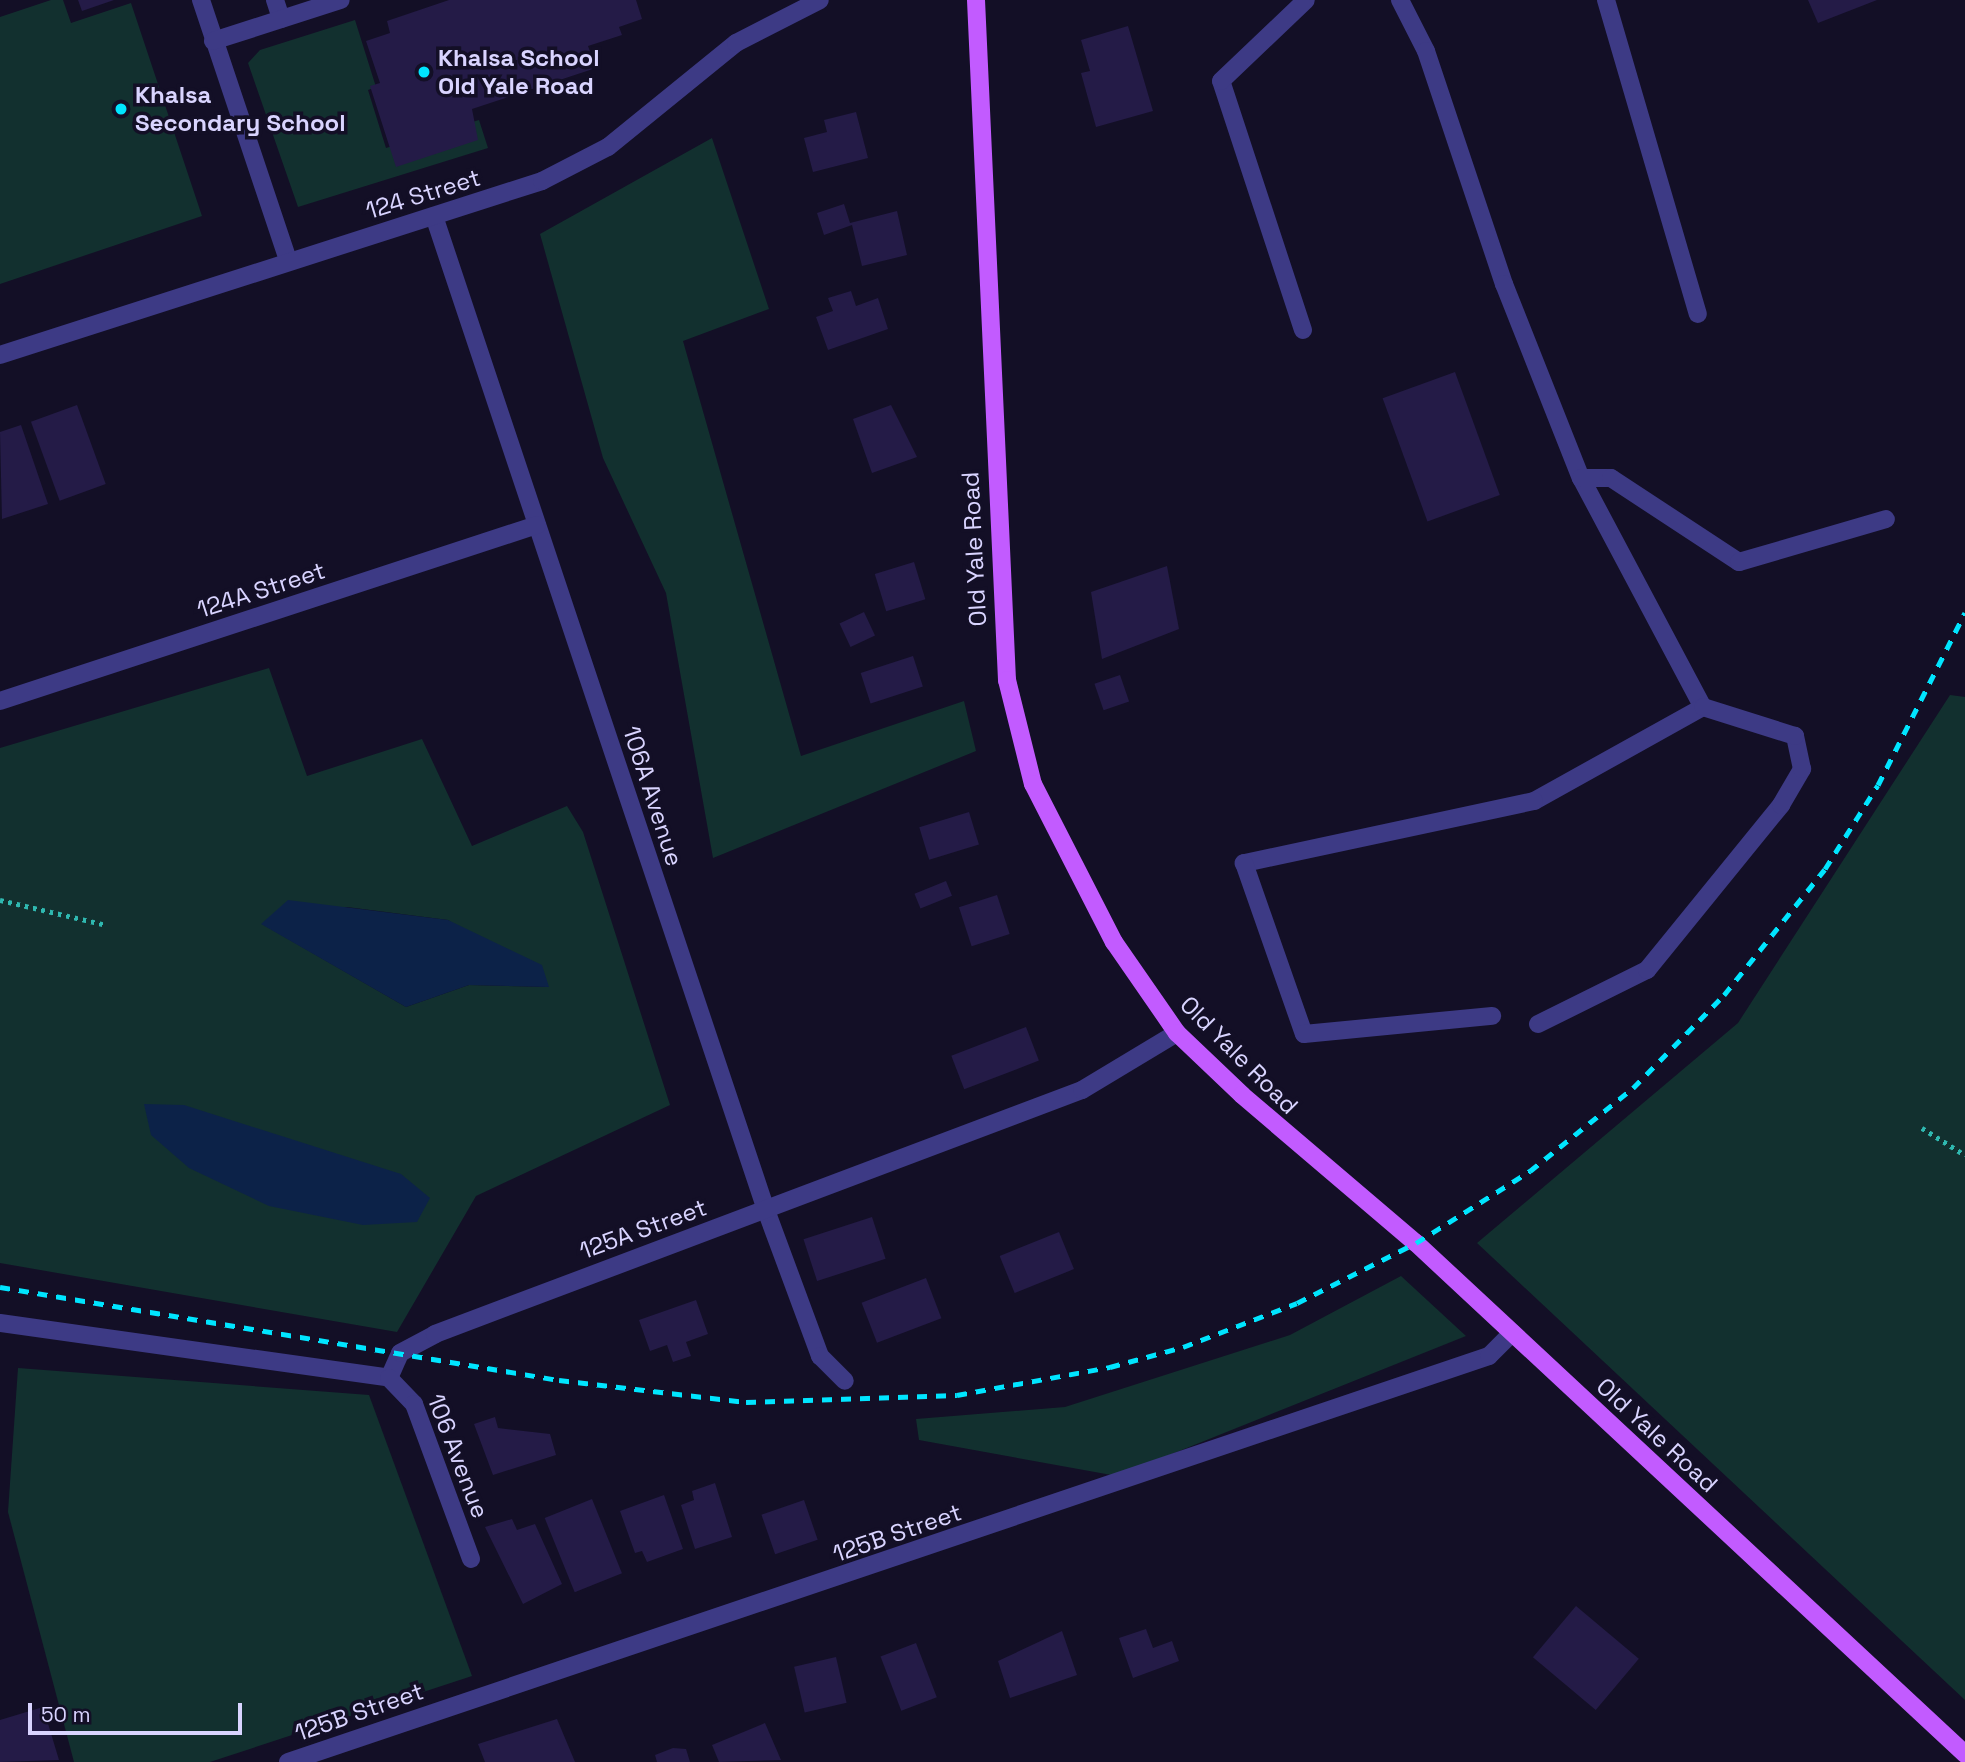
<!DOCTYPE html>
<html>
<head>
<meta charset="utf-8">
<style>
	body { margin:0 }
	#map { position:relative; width:1965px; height:1762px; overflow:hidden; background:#130f26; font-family:"Space Grotesk",sans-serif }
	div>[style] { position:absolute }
	.green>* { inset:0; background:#12302f }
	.water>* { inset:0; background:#0c2248 }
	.building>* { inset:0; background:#241b47; transform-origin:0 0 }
	.path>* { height:4.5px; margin-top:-2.25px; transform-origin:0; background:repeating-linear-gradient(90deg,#2fb8b0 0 3.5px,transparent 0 8.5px) }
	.minor>* { height:18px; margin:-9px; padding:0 9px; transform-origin:9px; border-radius:9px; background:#3d3a85 }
	.major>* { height:18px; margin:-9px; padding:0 9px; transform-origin:9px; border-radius:9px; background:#c25bff }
	.rail>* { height:5px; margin-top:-2.5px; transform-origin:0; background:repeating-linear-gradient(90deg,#00e5ff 0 10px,transparent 0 19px) }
	.dots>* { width:19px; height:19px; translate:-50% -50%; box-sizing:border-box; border:4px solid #130f26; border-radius:50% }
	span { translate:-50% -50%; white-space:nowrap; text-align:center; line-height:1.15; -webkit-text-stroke:7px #130f26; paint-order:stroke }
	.poi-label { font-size:24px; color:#d9d4ff; font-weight:700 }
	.left { translate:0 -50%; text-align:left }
	.street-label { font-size:24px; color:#d9d4ff }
	.scale { position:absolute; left:28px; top:1703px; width:214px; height:32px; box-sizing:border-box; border:4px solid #d9d4ff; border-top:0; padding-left:9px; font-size:21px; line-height:24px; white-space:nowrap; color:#d9d4ff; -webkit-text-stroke:5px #130f26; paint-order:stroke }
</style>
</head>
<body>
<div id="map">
	<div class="green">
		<div style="clip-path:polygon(51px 0,63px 0,71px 23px,131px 3px,202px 216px,0 284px,0 17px)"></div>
		<div style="clip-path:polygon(355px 20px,376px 87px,368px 90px,386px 148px,479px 120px,488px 148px,298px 207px,248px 63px,260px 50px)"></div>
		<div style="clip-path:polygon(712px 138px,769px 309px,683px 341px,801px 756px,964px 701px,976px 751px,713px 858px,666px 593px,603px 458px,540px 234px)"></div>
		<div style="clip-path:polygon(evenodd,269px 668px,307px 776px,422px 739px,472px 846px,567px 806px,583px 832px,670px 1105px,476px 1196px,397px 1332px,0 1263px,0 748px,269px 668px,347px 907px,448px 920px,549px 987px,469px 985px,406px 1007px,262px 924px,347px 907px)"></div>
		<div style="clip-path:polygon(1950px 695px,1965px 697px,1965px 1700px,1477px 1243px,1738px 1023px)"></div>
		<div style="clip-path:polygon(1401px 1276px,1466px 1336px,1117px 1476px,919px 1440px,916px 1419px,1065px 1407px,1290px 1335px)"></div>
		<div style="clip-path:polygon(18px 1368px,369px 1395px,472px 1676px,210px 1762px,74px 1762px,8px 1512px)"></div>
	</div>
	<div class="water">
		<div style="clip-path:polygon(288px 900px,448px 920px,542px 965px,549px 987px,469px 985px,406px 1007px,261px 924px)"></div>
		<div style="clip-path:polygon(144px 1104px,184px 1105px,401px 1174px,430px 1198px,417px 1222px,363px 1225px,269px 1206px,189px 1168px,151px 1135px)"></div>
	</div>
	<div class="building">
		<div style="clip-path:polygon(78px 0,114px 0,82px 11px)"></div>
		<div style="clip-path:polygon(449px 0,636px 0,642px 19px,619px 27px,622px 35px,588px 46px,596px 68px,472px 109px,478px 140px,396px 167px,370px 86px,380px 83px,366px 41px,390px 33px,387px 21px)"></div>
		<div style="clip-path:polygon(1808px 0,1877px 0,1818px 23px)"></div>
		<div style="clip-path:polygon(1128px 26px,1153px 111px,1096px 127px,1081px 73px,1090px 71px,1081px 40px)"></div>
		<div style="clip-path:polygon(856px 112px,868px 158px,813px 172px,804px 138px,827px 132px,824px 120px)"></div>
		<div style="clip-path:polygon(844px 204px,850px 223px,897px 211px,907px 255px,862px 266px,852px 225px,824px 235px,817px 213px)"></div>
		<div style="clip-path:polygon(851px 291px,856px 306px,878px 298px,888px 329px,828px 350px,816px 317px,833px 311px,828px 298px)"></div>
		<div style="left:1455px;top:372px;width:131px;height:77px;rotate:70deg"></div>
		<div style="left:77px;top:405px;width:84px;height:49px;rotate:70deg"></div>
		<div style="clip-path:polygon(891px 405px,917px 457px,872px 473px,853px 419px)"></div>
		<div style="clip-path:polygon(21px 425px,48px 504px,2px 519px,0 432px)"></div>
		<div style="left:914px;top:562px;width:39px;height:41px;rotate:73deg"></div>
		<div style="clip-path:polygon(1167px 566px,1179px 629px,1102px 659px,1091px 592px)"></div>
		<div style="left:864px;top:612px;width:26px;height:27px;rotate:65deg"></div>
		<div style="left:913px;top:656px;width:32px;height:55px;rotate:72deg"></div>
		<div style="left:1120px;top:675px;width:28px;height:27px;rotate:71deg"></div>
		<div style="left:969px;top:812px;width:34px;height:52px;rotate:73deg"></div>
		<div style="left:946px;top:881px;width:16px;height:34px;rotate:68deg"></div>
		<div style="left:997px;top:895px;width:41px;height:40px;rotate:72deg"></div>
		<div style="left:1026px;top:1027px;width:36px;height:80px;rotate:69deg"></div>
		<div style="left:872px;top:1217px;width:44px;height:72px;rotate:72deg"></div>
		<div style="left:1059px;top:1232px;width:40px;height:64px;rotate:68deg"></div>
		<div style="left:926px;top:1278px;width:43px;height:69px;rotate:69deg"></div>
		<div style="clip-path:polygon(696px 1300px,708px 1334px,686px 1342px,691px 1356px,673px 1362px,667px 1345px,650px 1351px,639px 1320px)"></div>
		<div style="clip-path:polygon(495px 1417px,498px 1428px,550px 1434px,556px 1455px,493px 1475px,474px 1424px)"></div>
		<div style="clip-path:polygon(715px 1483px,732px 1537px,695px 1549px,681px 1505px,694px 1500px,692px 1491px)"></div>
		<div style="clip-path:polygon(664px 1495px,683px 1549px,647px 1562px,642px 1551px,635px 1553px,620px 1511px)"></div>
		<div style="left:592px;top:1499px;width:80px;height:51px;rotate:68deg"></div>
		<div style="left:804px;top:1500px;width:42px;height:45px;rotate:71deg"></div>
		<div style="clip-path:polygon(512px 1519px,517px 1530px,535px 1524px,562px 1584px,523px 1604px,485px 1527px)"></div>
		<div style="left:1576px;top:1606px;width:82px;height:67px;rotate:40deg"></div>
		<div style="clip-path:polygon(1146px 1629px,1153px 1648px,1172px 1641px,1179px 1661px,1133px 1678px,1119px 1638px)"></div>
		<div style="clip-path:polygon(1062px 1631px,1077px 1675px,1010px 1698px,998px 1661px)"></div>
		<div style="left:916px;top:1643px;width:58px;height:38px;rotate:69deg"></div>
		<div style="left:836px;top:1657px;width:47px;height:43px;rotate:77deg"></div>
		<div style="clip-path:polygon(43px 1707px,59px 1760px,0 1762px,0 1720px)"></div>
		<div style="clip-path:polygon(557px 1719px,575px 1762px,485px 1762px,478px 1744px)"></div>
		<div style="clip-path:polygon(765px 1723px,781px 1760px,719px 1762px,712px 1745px)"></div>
		<div style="clip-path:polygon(673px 1748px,686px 1749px,690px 1762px,657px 1762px,655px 1755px)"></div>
	</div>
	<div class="path">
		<div style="left:0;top:900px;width:110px;rotate:13.2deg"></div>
		<div style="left:1922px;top:1128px;width:51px;rotate:32.1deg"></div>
	</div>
	<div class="minor">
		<div style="left:201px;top:0;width:274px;rotate:71.5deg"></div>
		<div style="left:275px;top:0;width:20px;rotate:72deg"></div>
		<div style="left:1400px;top:0;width:57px;rotate:63deg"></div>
		<div style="left:1426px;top:51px;width:246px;rotate:71.5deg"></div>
		<div style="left:1504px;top:284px;width:209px;rotate:68.4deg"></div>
		<div style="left:1581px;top:478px;width:259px;rotate:62deg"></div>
		<div style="left:1703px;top:707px;width:193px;rotate:150.9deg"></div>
		<div style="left:1534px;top:801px;width:297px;rotate:167.9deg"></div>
		<div style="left:1244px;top:863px;width:181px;rotate:70.7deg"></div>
		<div style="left:1304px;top:1034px;width:189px;rotate:-5.5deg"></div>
		<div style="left:1606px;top:0;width:327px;rotate:73.7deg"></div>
		<div style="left:213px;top:41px;width:134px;rotate:-17.8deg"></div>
		<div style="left:434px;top:216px;width:1048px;rotate:71.53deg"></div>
		<div style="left:766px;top:1210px;width:156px;rotate:69.7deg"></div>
		<div style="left:820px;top:1356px;width:35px;rotate:45deg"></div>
		<div style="left:1303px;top:330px;width:262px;rotate:-108.2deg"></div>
		<div style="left:1221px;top:81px;width:117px;rotate:-43.6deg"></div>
		<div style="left:0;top:355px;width:569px;rotate:-17.8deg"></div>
		<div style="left:542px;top:181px;width:74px;rotate:-27.3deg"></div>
		<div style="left:608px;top:147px;width:165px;rotate:-39.1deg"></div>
		<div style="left:736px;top:43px;width:94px;rotate:-27.1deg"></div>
		<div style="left:1581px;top:478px;width:30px"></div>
		<div style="left:1611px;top:478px;width:153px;rotate:33.3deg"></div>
		<div style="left:1739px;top:562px;width:153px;rotate:-16.3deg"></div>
		<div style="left:0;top:701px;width:565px;rotate:-18.15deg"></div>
		<div style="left:1538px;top:1024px;width:122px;rotate:-26.4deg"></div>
		<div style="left:1647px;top:970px;width:213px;rotate:-50.9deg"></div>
		<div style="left:1781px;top:805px;width:42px;rotate:-59.7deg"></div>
		<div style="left:1802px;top:769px;width:34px;rotate:-102deg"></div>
		<div style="left:1795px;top:736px;width:96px;rotate:-162.5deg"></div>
		<div style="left:0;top:1323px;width:393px;rotate:8deg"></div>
		<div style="left:389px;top:1378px;width:27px;rotate:-66deg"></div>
		<div style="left:400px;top:1353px;width:40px;rotate:-28deg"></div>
		<div style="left:435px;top:1334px;width:691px;rotate:-20.66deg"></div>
		<div style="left:1082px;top:1090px;width:111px;rotate:-31deg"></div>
		<div style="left:389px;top:1378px;width:36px;rotate:46deg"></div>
		<div style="left:414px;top:1404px;width:165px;rotate:69.8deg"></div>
		<div style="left:288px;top:1762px;width:1268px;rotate:-18.68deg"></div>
		<div style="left:1489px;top:1356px;width:33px;rotate:-45deg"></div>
	</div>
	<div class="major">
		<div style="left:976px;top:0;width:681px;rotate:87.39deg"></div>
		<div style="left:1007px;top:680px;width:107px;rotate:76deg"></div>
		<div style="left:1033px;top:784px;width:178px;rotate:62.9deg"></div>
		<div style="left:1114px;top:942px;width:111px;rotate:55.3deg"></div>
		<div style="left:1177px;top:1033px;width:90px;rotate:43.6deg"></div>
		<div style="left:1242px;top:1095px;width:228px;rotate:40.4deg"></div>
		<div style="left:1416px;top:1243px;width:750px;rotate:42.95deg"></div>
	</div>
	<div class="rail">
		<div style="left:0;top:1287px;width:567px;rotate:9.45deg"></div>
		<div style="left:559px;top:1380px;width:188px;rotate:6.7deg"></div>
		<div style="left:746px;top:1402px;width:211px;rotate:-1.9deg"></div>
		<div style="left:957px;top:1395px;width:156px;rotate:-10.4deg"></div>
		<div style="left:1110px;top:1367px;width:76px;rotate:-15.3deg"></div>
		<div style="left:1183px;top:1347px;width:122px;rotate:-21.1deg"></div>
		<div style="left:1297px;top:1303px;width:133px;rotate:-26.8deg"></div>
		<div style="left:1416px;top:1243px;width:135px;rotate:-32.3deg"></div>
		<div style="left:1530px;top:1171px;width:132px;rotate:-38.9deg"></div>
		<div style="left:1633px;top:1088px;width:130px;rotate:-45.6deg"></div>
		<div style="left:1724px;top:995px;width:161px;rotate:-51.3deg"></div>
		<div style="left:1825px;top:869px;width:99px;rotate:-57.8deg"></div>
		<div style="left:1878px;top:785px;width:193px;rotate:-63.2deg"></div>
	</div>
	<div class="dots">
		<div style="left:424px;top:72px;background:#00e5ff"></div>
		<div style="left:121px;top:109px;background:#00e5ff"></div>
	</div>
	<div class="poi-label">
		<span class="left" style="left:438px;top:72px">Khalsa School<br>Old Yale Road</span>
		<span class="left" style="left:135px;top:109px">Khalsa<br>Secondary School</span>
	</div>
	<div class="street-label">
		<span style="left:423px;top:194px;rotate:-17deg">124 Street</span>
		<span style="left:974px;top:549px;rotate:-93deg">Old Yale Road</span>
		<span style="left:261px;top:590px;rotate:-18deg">124A Street</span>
		<span style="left:653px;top:796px;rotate:72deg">106A Avenue</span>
		<span style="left:1239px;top:1055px;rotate:45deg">Old Yale Road</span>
		<span style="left:643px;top:1229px;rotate:-20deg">125A Street</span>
		<span style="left:1657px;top:1435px;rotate:43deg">Old Yale Road</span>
		<span style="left:458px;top:1456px;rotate:69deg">106 Avenue</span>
		<span style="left:897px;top:1533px;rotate:-19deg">125B Street</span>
		<span style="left:359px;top:1712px;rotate:-19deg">125B Street</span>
	</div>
	<div class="scale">50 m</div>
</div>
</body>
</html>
